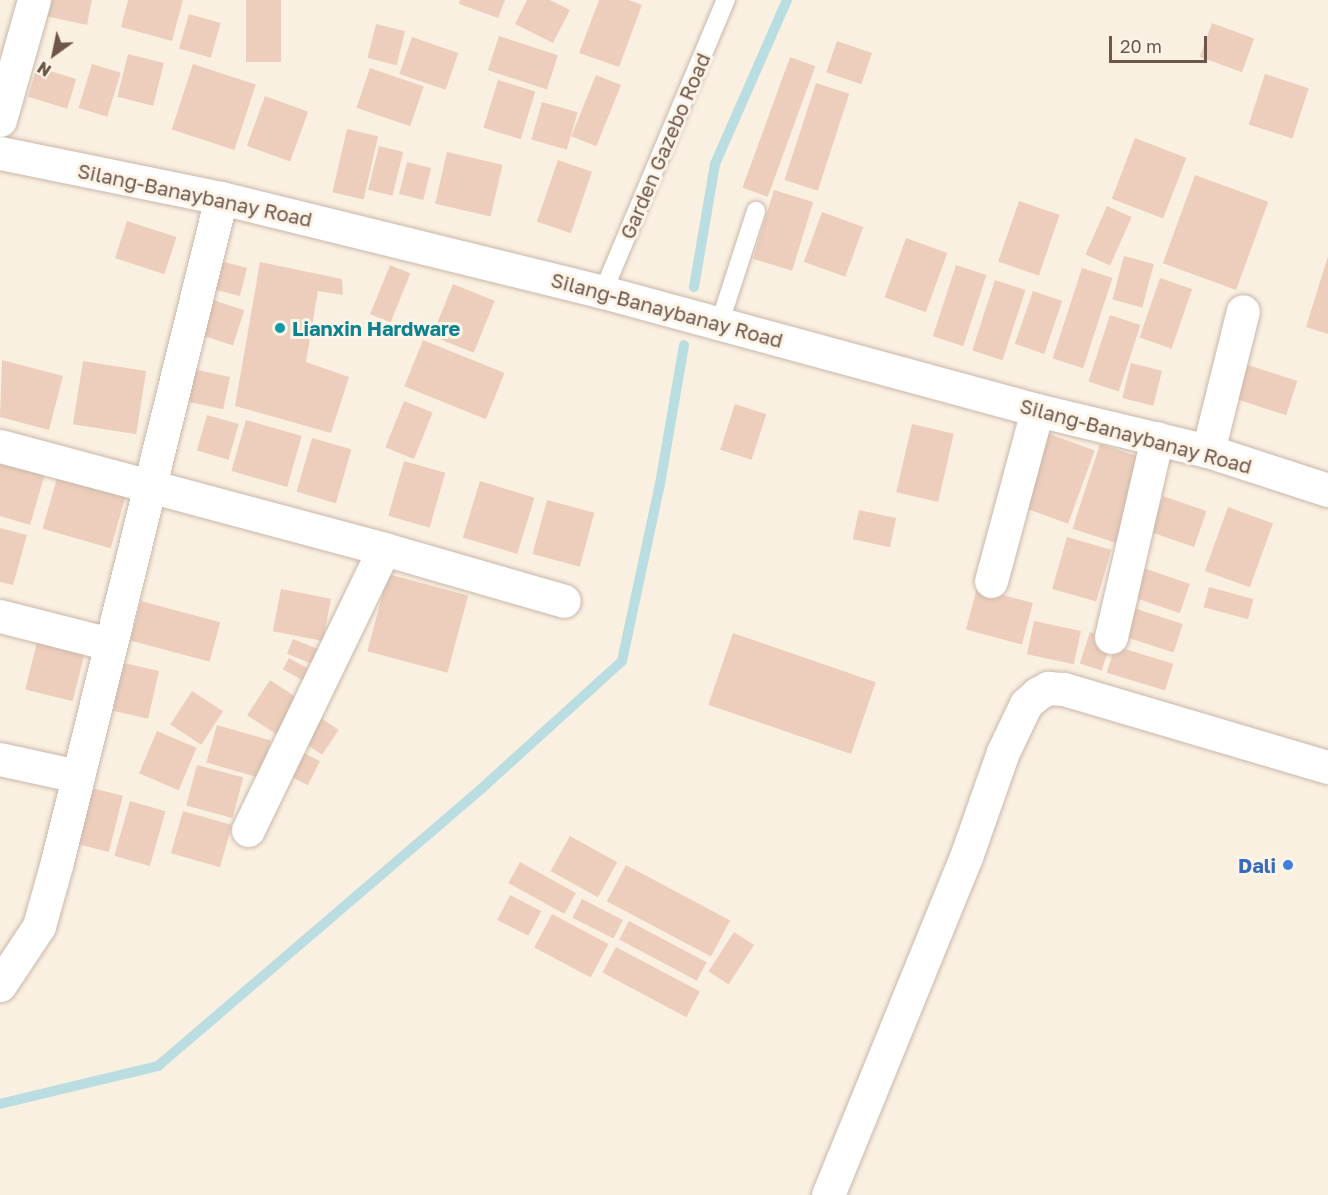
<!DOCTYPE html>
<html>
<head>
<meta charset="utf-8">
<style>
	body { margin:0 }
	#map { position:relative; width:1328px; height:1195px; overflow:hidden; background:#faf0e2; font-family:"Golos Text",sans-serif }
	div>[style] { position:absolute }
	.stream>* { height:10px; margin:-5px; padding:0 5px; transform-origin:5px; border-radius:5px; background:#b9dde1 }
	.building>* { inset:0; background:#edcebc; transform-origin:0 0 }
	.roads { filter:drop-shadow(0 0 2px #c9b7aa) drop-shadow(0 0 2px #c9b7aa) }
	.service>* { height:18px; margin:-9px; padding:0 9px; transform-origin:9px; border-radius:9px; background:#fff }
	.minor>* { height:33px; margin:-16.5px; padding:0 16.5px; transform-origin:16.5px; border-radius:16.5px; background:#fff }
	.secondary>* { height:33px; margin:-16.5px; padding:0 16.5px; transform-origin:16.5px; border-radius:16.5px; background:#fff }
	.dots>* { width:16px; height:16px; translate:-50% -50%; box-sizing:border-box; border:3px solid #fdf4e8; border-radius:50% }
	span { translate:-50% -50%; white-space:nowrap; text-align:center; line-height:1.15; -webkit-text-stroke:6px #fdf4e8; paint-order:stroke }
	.street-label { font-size:20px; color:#6f564b }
	.culture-label { font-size:20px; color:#0d838f; font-weight:700 }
	.left { translate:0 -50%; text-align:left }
	.shop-label { font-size:20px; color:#366cbe; font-weight:700 }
	.right { translate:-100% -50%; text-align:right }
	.north { position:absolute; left:24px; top:24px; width:60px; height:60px; -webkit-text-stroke:4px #fdf4e8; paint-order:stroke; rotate:213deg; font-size:16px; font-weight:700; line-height:24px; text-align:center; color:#6f564b }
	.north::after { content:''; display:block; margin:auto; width:21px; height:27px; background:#6f564b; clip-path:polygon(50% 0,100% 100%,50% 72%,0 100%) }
	.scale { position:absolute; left:1109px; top:36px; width:98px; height:27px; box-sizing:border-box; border:3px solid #6f564b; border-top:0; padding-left:8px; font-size:18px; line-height:21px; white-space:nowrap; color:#6f564b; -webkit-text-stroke:4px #fdf4e8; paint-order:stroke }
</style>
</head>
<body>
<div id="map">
	<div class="stream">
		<div style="left:694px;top:287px;width:125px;rotate:-80.3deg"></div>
		<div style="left:715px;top:164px;width:179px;rotate:-66.3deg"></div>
		<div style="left:0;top:1104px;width:163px;rotate:-13.5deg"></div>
		<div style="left:158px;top:1066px;width:426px;rotate:-40.6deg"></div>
		<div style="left:481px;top:789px;width:190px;rotate:-42.2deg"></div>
		<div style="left:622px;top:661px;width:181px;rotate:-77.9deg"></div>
		<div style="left:660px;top:484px;width:141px;rotate:-80.2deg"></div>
	</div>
	<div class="building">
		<div style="clip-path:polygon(39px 0,92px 0,87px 25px,36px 14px)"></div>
		<div style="clip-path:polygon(128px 0,183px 0,172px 41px,121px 27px)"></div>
		<div style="left:246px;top:0;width:35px;height:62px"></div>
		<div style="clip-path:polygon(460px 0,505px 0,498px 18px,459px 4px)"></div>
		<div style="clip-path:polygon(527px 0,550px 0,570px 10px,553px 43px,515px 24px)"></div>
		<div style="clip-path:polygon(599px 0,629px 0,642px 5px,619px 67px,579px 53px)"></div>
		<div style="left:189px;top:14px;width:33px;height:36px;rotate:16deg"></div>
		<div style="left:1212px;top:23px;width:45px;height:36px;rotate:20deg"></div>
		<div style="left:376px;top:24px;width:30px;height:35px;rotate:14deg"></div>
		<div style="left:499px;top:36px;width:62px;height:36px;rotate:18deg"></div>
		<div style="left:412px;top:37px;width:49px;height:39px;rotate:19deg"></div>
		<div style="left:837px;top:41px;width:37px;height:33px;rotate:19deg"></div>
		<div style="left:128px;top:54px;width:37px;height:44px;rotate:14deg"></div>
		<div style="left:790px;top:57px;width:27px;height:139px;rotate:20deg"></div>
		<div style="left:92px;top:64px;width:30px;height:46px;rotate:17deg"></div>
		<div style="left:193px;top:64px;width:66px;height:69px;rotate:18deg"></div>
		<div style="left:37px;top:67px;width:41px;height:31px;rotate:17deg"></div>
		<div style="left:370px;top:68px;width:57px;height:42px;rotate:19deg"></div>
		<div style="left:1265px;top:74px;width:46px;height:53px;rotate:18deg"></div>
		<div style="left:596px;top:75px;width:27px;height:66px;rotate:22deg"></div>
		<div style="left:498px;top:80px;width:39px;height:50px;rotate:17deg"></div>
		<div style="left:816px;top:83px;width:35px;height:102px;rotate:18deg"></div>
		<div style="left:265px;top:96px;width:46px;height:53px;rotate:20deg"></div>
		<div style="left:542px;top:102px;width:37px;height:39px;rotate:16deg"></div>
		<div style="left:347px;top:129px;width:32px;height:65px;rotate:13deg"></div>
		<div style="left:1135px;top:138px;width:55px;height:65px;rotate:21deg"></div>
		<div style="left:379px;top:146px;width:25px;height:45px;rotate:14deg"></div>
		<div style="left:447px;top:152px;width:57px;height:53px;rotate:13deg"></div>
		<div style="left:558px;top:160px;width:36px;height:65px;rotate:19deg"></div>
		<div style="left:407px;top:162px;width:25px;height:33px;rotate:14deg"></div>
		<div style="left:1195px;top:175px;width:78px;height:94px;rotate:20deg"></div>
		<div style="left:774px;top:190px;width:41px;height:72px;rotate:17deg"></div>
		<div style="left:1019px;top:201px;width:43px;height:64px;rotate:19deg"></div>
		<div style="left:1107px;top:206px;width:27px;height:53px;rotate:24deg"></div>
		<div style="left:822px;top:212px;width:44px;height:53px;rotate:20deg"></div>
		<div style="left:127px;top:221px;width:52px;height:39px;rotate:18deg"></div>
		<div style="left:906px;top:238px;width:44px;height:63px;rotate:20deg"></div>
		<div style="left:1124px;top:256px;width:31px;height:45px;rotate:15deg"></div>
		<div style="clip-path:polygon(1328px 256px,1328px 334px,1306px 327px)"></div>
		<div style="left:216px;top:260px;width:32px;height:29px;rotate:14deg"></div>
		<div style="clip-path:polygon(260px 262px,342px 279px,343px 295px,318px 291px,306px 362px,349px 377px,331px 433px,235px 406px)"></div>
		<div style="left:390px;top:265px;width:22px;height:53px;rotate:22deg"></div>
		<div style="left:956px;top:265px;width:32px;height:75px;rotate:18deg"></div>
		<div style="left:1082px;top:268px;width:32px;height:95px;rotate:18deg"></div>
		<div style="left:1160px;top:278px;width:34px;height:63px;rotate:19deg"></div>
		<div style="left:995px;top:280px;width:32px;height:74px;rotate:18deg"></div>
		<div style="left:453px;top:284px;width:45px;height:56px;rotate:22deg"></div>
		<div style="left:1033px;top:291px;width:31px;height:56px;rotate:19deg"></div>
		<div style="left:213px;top:300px;width:33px;height:37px;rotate:18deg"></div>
		<div style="left:1110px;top:315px;width:32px;height:70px;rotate:18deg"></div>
		<div style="left:423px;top:340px;width:88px;height:50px;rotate:22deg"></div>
		<div style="clip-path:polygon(2px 360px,63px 376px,49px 430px,0 417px)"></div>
		<div style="left:83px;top:361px;width:64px;height:64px;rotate:9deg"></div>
		<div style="left:1131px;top:363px;width:32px;height:36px;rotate:14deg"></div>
		<div style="left:1245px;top:364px;width:55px;height:36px;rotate:18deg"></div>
		<div style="left:188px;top:368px;width:43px;height:33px;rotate:12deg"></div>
		<div style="left:404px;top:401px;width:31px;height:50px;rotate:22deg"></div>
		<div style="left:735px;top:404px;width:33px;height:48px;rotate:18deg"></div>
		<div style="left:207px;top:415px;width:33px;height:37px;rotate:16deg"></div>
		<div style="left:246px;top:420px;width:58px;height:53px;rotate:16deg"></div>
		<div style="left:912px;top:424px;width:43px;height:70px;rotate:13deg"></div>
		<div style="left:1044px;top:432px;width:54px;height:78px;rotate:20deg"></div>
		<div style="left:312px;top:438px;width:41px;height:56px;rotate:16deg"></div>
		<div style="left:1100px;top:444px;width:47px;height:89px;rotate:18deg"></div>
		<div style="clip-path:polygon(0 456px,46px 470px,30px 525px,0 516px)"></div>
		<div style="left:404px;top:461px;width:43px;height:57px;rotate:16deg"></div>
		<div style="left:59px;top:471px;width:71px;height:60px;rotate:16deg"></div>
		<div style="left:480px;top:481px;width:57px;height:59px;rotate:17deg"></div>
		<div style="left:1163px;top:496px;width:46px;height:38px;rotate:19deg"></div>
		<div style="left:547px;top:500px;width:49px;height:56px;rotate:15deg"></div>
		<div style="left:1228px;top:507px;width:48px;height:68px;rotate:20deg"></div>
		<div style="left:859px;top:510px;width:38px;height:30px;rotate:12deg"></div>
		<div style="clip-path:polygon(0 528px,27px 535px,13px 585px,0 582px)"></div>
		<div style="left:1067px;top:537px;width:46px;height:54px;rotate:16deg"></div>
		<div style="left:1135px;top:565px;width:58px;height:31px;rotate:19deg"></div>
		<div style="left:388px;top:574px;width:83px;height:80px;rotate:15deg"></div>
		<div style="left:1209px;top:587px;width:46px;height:21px;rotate:15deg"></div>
		<div style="left:977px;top:588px;width:58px;height:43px;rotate:15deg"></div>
		<div style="left:281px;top:589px;width:51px;height:43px;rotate:11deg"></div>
		<div style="left:141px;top:601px;width:82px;height:41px;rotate:15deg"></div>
		<div style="left:1121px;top:604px;width:65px;height:30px;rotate:18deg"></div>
		<div style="left:1034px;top:621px;width:48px;height:34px;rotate:12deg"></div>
		<div style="left:1090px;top:632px;width:23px;height:33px;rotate:18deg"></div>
		<div style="left:733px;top:633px;width:151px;height:76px;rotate:19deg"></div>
		<div style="left:38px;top:638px;width:49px;height:53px;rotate:14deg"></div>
		<div style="left:293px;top:639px;width:32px;height:16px;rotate:22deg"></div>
		<div style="left:1115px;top:646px;width:61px;height:28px;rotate:17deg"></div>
		<div style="left:289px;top:658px;width:23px;height:13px;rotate:29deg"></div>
		<div style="left:124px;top:663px;width:36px;height:49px;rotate:13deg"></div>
		<div style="left:270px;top:680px;width:37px;height:42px;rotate:33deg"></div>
		<div style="left:192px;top:691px;width:37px;height:40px;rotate:33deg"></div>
		<div style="left:318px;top:716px;width:25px;height:30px;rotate:34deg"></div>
		<div style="left:217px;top:725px;width:56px;height:39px;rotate:16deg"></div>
		<div style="left:157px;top:731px;width:43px;height:46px;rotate:23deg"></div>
		<div style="left:304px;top:753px;width:18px;height:27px;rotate:27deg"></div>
		<div style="left:197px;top:765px;width:48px;height:42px;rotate:15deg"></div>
		<div style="left:88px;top:787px;width:36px;height:58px;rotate:14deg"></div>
		<div style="left:130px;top:801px;width:37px;height:57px;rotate:16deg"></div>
		<div style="left:183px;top:811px;width:51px;height:44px;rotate:16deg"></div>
		<div style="left:570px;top:836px;width:54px;height:40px;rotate:29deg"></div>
		<div style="left:520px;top:862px;width:64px;height:24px;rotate:29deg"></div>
		<div style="left:626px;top:865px;width:118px;height:41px;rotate:28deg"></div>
		<div style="left:510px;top:895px;width:35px;height:28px;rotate:27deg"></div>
		<div style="left:582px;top:899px;width:46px;height:21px;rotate:27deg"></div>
		<div style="left:552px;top:914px;width:64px;height:38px;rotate:28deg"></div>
		<div style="left:629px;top:921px;width:88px;height:21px;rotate:28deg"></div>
		<div style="left:734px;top:932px;width:24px;height:47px;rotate:33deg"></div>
		<div style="left:616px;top:947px;width:95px;height:29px;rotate:28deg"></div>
	</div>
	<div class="roads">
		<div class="service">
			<div style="left:603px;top:292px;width:317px;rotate:-67.2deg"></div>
			<div style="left:719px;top:325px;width:120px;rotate:-72deg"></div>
		</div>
		<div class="minor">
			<div style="left:0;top:120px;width:125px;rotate:-74.2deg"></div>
			<div style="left:0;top:446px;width:398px;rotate:15deg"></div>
			<div style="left:384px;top:549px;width:187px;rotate:16.1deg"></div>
			<div style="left:1208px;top:451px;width:144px;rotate:-76deg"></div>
			<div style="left:991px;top:581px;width:177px;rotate:-74.9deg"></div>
			<div style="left:0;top:616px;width:114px;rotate:14.3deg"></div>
			<div style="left:1111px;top:637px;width:204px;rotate:-77deg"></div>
			<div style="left:0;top:759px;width:80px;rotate:12.3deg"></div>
			<div style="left:248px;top:830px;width:312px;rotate:-64.2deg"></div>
			<div style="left:0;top:985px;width:71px;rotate:-56.5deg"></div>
			<div style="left:39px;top:926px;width:66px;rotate:-74.3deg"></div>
			<div style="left:57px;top:862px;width:684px;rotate:-76.13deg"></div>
			<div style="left:828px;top:1195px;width:365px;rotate:-67.8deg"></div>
			<div style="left:966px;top:857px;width:111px;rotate:-70.6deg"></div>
			<div style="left:1003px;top:752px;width:53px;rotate:-64.4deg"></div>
			<div style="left:1026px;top:704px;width:15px;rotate:-42deg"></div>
			<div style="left:1037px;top:694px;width:13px;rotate:-29deg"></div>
			<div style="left:1048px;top:688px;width:16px;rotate:4deg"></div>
			<div style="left:1064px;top:689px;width:275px;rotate:16.5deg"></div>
		</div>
		<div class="secondary">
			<div style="left:0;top:153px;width:226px;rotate:11.5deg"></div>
			<div style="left:221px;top:198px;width:393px;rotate:13.8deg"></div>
			<div style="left:603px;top:292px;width:450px;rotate:15.2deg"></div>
			<div style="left:1037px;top:410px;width:176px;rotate:13.5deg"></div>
			<div style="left:1208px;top:451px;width:126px;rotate:18deg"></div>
		</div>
	</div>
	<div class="dots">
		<div style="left:280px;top:328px;background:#0f9aa8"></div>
		<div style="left:1288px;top:865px;background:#3f7fe0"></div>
	</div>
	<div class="street-label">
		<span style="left:665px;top:146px;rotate:-67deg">Garden Gazebo Road</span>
		<span style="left:195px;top:195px;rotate:12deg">Silang-Banaybanay Road</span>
		<span style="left:667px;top:310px;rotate:15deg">Silang-Banaybanay Road</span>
		<span style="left:1136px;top:436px;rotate:15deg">Silang-Banaybanay Road</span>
	</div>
	<div class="culture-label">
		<span class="left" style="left:292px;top:328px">Lianxin Hardware</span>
	</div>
	<div class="shop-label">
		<span class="right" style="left:1276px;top:865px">Dali</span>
	</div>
	<div class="north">N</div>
	<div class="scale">20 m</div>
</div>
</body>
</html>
